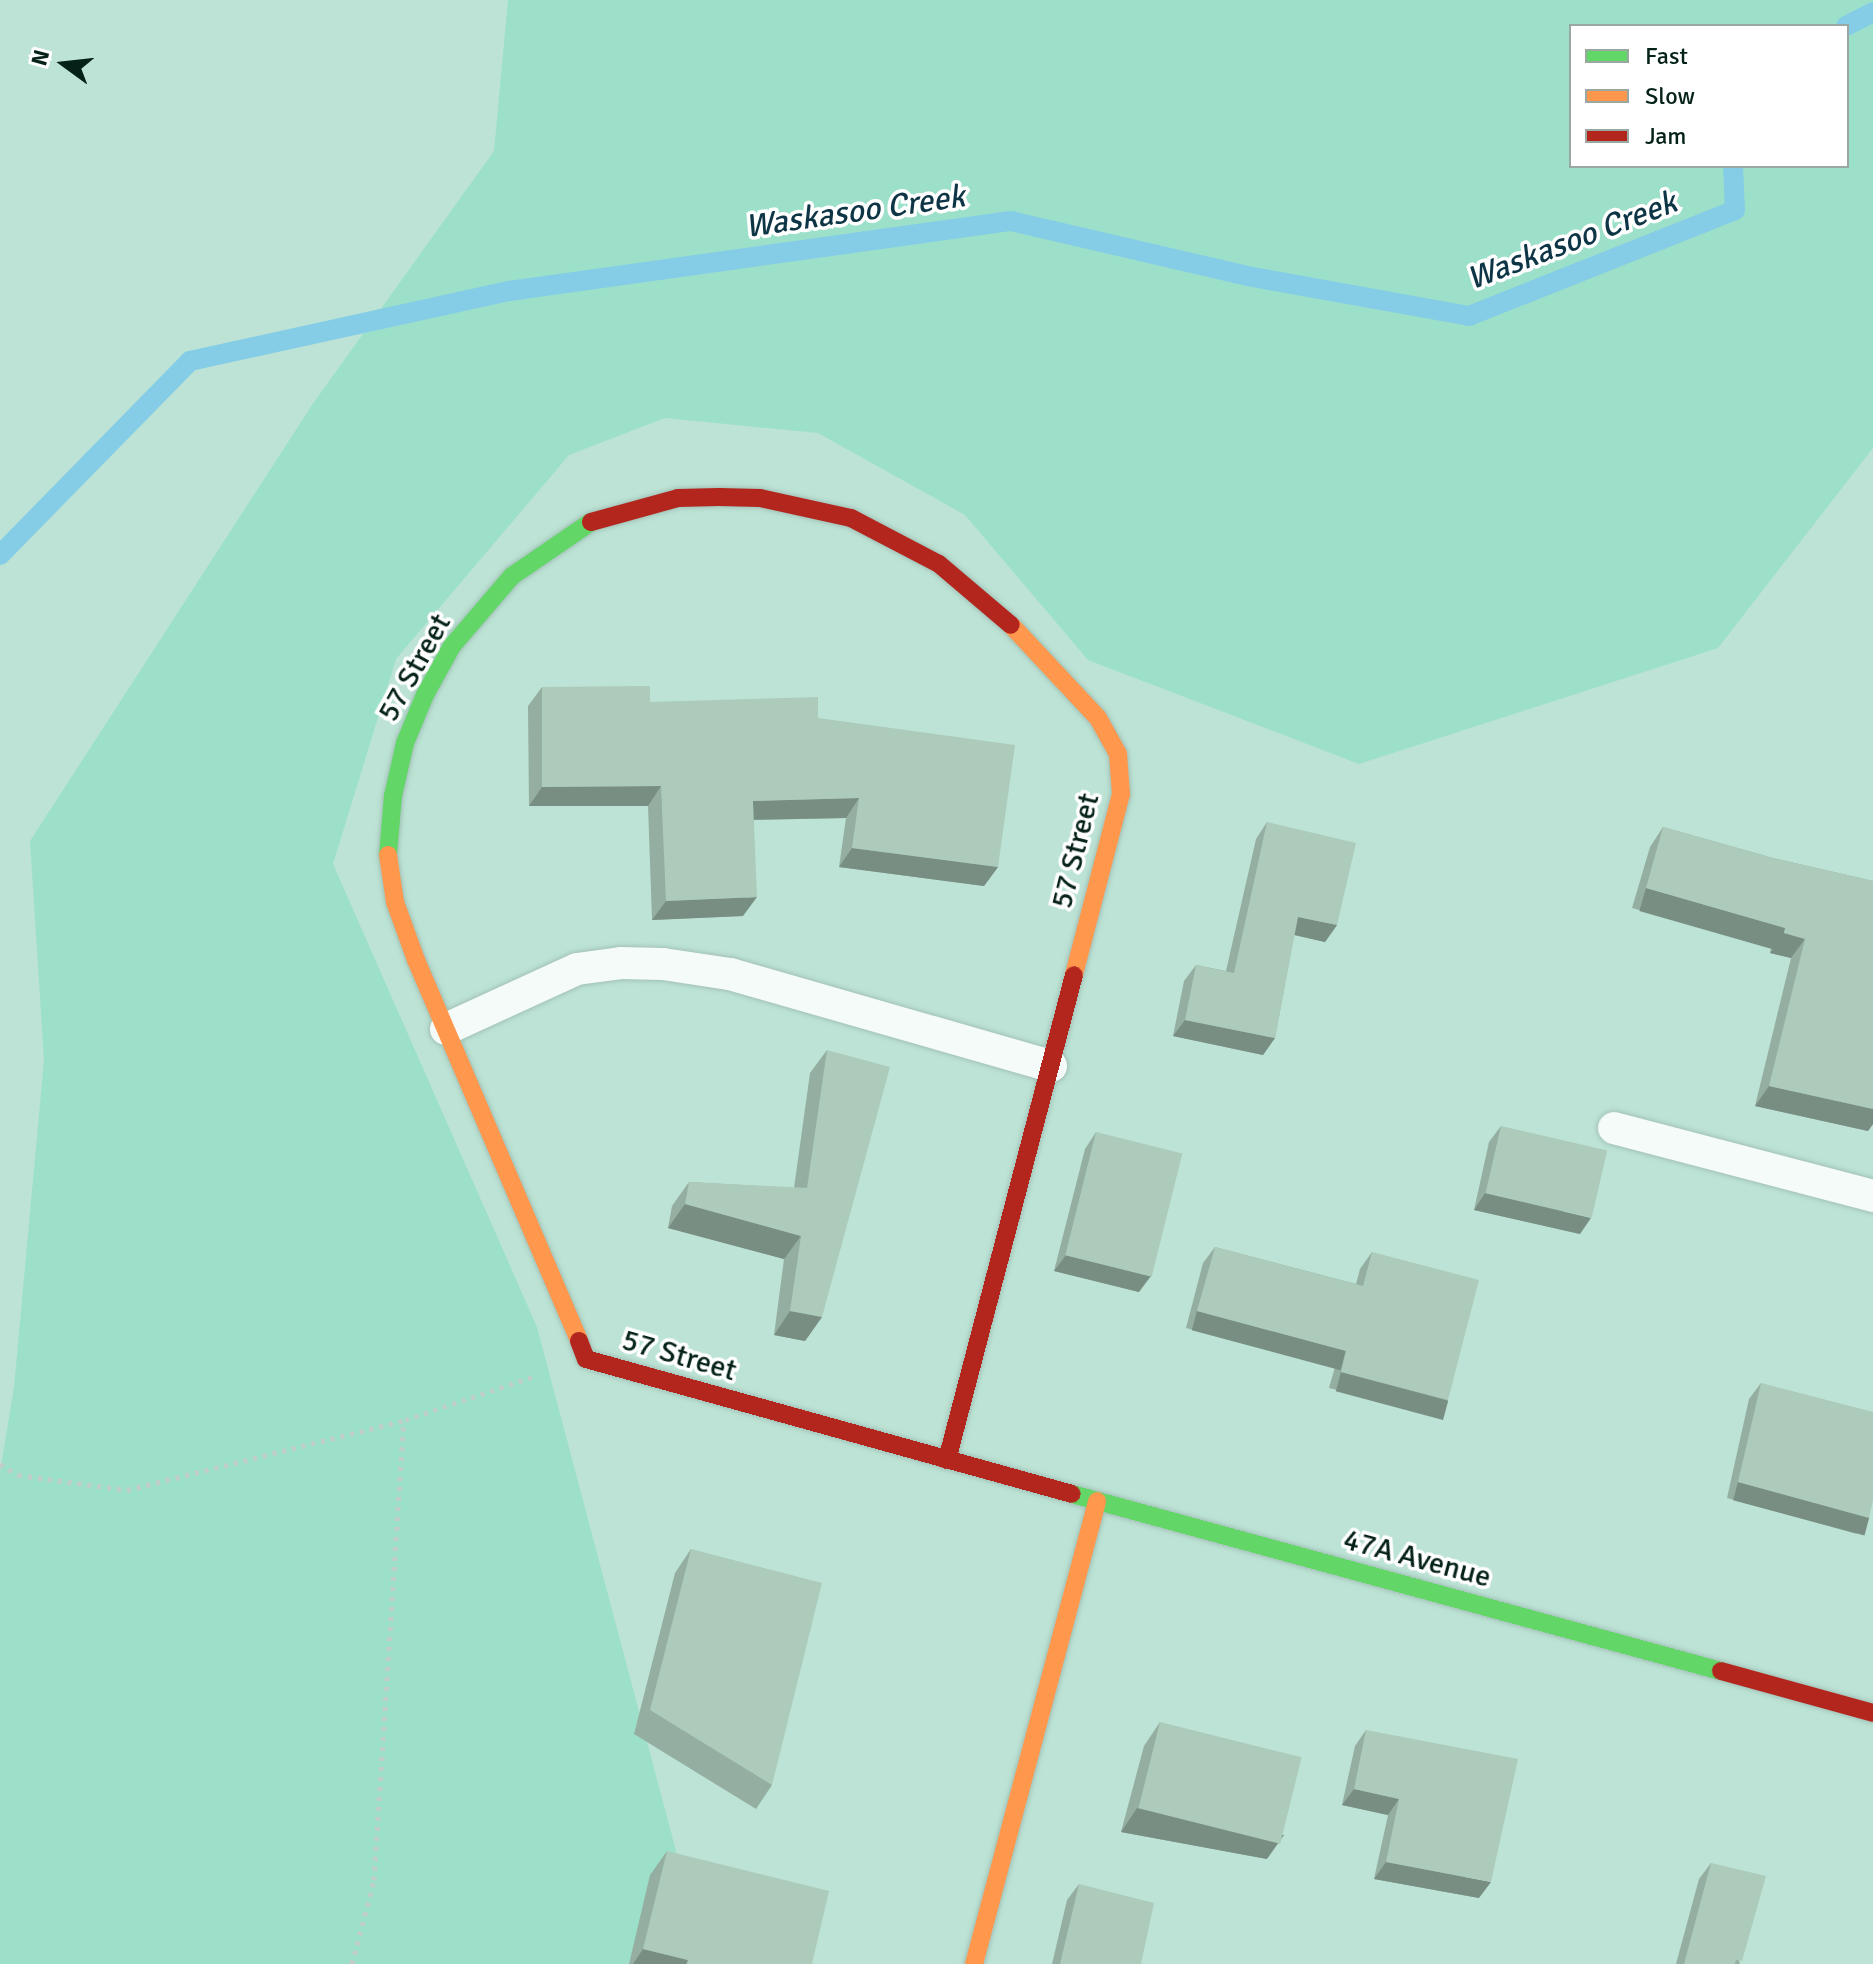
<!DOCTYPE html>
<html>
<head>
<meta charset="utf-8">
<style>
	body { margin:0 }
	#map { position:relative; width:1873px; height:1964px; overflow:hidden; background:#bce3d5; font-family:Signika,sans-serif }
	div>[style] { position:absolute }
	.green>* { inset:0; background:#9de0c9 }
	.stream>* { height:20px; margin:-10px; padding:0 10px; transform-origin:10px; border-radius:10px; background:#85cde6 }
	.path>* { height:5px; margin-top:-2.5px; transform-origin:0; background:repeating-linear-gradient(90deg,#c0ccc8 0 4px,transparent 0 10px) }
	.roads { filter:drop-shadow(0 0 2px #a3c1b7) drop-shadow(0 0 2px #a3c1b7) }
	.lane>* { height:32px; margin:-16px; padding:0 16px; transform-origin:16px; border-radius:16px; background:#f5fbf9 }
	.fast>* { height:18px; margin:-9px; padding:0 9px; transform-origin:9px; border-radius:9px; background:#63d668 }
	.slow>* { height:18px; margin:-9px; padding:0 9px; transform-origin:9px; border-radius:9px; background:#ff974d }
	.jam>* { height:18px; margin:-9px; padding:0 9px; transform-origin:9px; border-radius:9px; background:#b3261e }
	.wall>* { inset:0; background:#94afa1 }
	.shaded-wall>* { inset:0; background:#788e83; transform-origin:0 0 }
	.building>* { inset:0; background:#accbbb; transform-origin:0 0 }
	span { translate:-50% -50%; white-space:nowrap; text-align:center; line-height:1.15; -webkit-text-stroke:7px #fff; paint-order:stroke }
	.street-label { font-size:30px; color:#052219 }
	.water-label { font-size:32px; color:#0d3546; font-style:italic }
	.legend { position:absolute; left:1569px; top:24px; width:280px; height:144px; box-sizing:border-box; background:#fff; border:2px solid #9ba7a3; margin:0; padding:10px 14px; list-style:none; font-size:24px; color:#052219 }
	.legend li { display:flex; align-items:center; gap:16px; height:40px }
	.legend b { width:40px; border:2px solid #9ba7a3 }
	.north { position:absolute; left:24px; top:24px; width:80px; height:80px; -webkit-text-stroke:6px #fff; paint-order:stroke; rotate:285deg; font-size:22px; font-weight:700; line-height:32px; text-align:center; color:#052219 }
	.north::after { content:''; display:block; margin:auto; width:28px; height:36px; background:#052219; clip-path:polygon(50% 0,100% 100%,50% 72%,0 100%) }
</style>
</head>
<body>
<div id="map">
	<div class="green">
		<div style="clip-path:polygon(evenodd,508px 0,1873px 0,1873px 448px,1718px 648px,1359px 764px,1088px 660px,965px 515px,818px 433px,665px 418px,569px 455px,396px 659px,333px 864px,537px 1327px,706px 1964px,0 1964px,0 1472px,14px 1387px,44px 1060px,30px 841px,312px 405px,494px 151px,508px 0,1571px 26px,1847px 26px,1847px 166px,1571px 166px,1571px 26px)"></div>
	</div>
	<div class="stream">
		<div style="left:1846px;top:26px;width:30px;rotate:-27deg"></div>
		<div style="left:0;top:555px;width:272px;rotate:-45.6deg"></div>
		<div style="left:190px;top:361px;width:327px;rotate:-12.4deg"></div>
		<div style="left:509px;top:291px;width:507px;rotate:-7.94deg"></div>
		<div style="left:1011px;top:221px;width:242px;rotate:13.1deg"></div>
		<div style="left:1247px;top:276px;width:226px;rotate:10.2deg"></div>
		<div style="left:1469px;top:316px;width:286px;rotate:-21.7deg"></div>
		<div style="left:1735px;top:210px;width:44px;rotate:-92.6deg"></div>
	</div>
	<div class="path">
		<div style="left:0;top:1464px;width:21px;rotate:31deg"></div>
		<div style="left:18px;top:1475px;width:110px;rotate:7.8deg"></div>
		<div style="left:127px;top:1490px;width:287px;rotate:-14.1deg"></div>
		<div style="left:405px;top:1420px;width:137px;rotate:-18.7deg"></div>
		<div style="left:352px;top:1964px;width:87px;rotate:-75.3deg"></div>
		<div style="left:374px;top:1880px;width:460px;rotate:-86.3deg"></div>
	</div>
	<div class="roads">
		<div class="lane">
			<div style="left:446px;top:1029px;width:144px;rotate:-24.6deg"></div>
			<div style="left:577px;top:969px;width:44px;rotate:-7.8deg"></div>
			<div style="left:621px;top:963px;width:42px;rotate:1.4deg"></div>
			<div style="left:663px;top:964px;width:68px;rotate:8.5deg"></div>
			<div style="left:730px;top:974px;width:334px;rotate:16deg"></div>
			<div style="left:1614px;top:1128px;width:268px;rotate:14.7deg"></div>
		</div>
		<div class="fast">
			<div style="left:388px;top:855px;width:59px;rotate:-85.2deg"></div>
			<div style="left:393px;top:796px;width:54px;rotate:-77.2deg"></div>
			<div style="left:405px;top:743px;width:52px;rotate:-67.4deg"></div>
			<div style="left:425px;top:695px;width:56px;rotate:-61.1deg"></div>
			<div style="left:452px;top:646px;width:92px;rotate:-49.4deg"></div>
			<div style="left:512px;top:576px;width:96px;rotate:-34.4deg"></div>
			<div style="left:1072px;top:1494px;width:673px;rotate:15.26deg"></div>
		</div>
		<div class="slow">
			<div style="left:1011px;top:625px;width:127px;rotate:46.9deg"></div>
			<div style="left:1098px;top:718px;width:41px;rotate:60.9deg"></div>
			<div style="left:1118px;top:754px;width:40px;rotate:85.7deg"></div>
			<div style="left:1121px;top:794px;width:187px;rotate:104.6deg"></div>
			<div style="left:388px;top:855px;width:48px;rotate:81.5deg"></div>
			<div style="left:395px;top:902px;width:62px;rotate:70.1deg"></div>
			<div style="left:416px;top:960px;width:414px;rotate:66.8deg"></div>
			<div style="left:974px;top:1964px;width:479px;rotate:-75.1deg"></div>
		</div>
		<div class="jam">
			<div style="left:591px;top:522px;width:90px;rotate:-15.4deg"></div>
			<div style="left:678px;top:498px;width:41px;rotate:-1.4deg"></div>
			<div style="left:719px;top:497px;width:41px;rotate:1.4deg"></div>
			<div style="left:760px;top:498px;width:93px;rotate:12.4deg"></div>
			<div style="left:851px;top:518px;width:99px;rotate:27.6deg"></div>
			<div style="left:939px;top:564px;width:94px;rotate:40.3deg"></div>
			<div style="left:579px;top:1341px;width:19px;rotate:69deg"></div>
			<div style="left:586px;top:1359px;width:504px;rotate:15.52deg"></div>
			<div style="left:947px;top:1460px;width:501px;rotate:-75.33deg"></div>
			<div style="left:1721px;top:1671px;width:158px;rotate:15.4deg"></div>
		</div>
	</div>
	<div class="wall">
		<div style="clip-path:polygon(542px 687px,650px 702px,818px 718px,998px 867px,984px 886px,839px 867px,846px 818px,754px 820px,743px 916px,652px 920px,648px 806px,529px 806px,528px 706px)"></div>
		<div style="clip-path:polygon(1267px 822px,1337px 925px,1325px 942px,1294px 935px,1275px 1038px,1263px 1055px,1173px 1036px,1184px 981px,1196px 965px,1226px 971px,1256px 839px)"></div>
		<div style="clip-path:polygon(1663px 827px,1773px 858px,1873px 881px,1873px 1124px,1868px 1131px,1755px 1106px,1791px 958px,1770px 953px,1771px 948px,1632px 908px,1650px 847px)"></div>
		<div style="clip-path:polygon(827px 1050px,822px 1317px,805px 1341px,774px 1335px,784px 1259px,668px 1228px,672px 1206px,689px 1182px,794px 1188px,810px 1073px)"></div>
		<div style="clip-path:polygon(1501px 1126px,1580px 1234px,1474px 1210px,1489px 1142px)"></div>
		<div style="clip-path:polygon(1096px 1132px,1139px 1292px,1054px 1271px,1085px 1149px)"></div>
		<div style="clip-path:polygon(1215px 1247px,1356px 1284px,1360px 1269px,1372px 1252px,1448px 1400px,1437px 1416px,1329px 1388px,1335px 1367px,1186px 1328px,1203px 1263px)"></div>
		<div style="clip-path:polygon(1761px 1383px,1857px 1534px,1727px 1498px,1749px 1399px)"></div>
		<div style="clip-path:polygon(691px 1549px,772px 1785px,756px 1809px,634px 1734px,675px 1573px)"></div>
		<div style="clip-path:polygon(1160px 1722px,1267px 1859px,1121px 1832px,1144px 1746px)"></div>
		<div style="clip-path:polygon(1366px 1730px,1479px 1898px,1374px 1879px,1388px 1815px,1342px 1805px,1355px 1746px)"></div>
		<div style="clip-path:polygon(667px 1851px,812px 1964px,629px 1964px,650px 1875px)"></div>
		<div style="clip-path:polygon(1711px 1863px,1740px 1964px,1676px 1964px,1699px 1879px)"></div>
		<div style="clip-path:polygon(1079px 1884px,1141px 1964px,1052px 1964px,1067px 1900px)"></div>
	</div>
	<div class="shaded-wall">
		<div style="clip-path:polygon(661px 786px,648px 806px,529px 806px,542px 787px)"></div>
		<div style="clip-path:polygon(859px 798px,846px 818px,739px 820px,753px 801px)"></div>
		<div style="clip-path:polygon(852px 848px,998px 867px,984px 886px,839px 867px)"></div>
		<div style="left:1646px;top:888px;width:145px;height:24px;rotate:16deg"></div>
		<div style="clip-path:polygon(757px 897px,743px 916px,652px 920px,666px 901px)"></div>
		<div style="clip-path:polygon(1298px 917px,1337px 925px,1325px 942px,1286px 933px)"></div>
		<div style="clip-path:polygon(1784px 933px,1805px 939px,1791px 958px,1770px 953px)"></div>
		<div style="clip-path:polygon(1185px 1020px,1275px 1038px,1263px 1055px,1173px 1036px)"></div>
		<div style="clip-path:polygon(1769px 1086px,1873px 1109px,1873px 1124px,1868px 1131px,1755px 1106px)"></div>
		<div style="clip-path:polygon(1485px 1193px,1591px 1218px,1580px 1234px,1474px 1210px)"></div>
		<div style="clip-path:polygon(685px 1204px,801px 1236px,784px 1259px,668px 1228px)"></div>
		<div style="clip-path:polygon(1066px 1255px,1151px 1276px,1139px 1292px,1054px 1271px)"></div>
		<div style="clip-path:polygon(790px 1311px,822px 1317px,805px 1341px,774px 1335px)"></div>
		<div style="left:1197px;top:1311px;width:154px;height:20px;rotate:15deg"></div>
		<div style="left:1341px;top:1372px;width:111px;height:20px;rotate:15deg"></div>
		<div style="left:1738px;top:1482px;width:136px;height:19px;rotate:15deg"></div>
		<div style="clip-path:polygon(1354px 1789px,1399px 1799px,1388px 1815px,1342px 1805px)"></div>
		<div style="clip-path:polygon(1137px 1808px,1284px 1835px,1267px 1859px,1121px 1832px)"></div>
		<div style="clip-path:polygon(1386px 1862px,1491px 1882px,1479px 1898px,1374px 1879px)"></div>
		<div style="clip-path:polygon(643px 1949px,688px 1960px,686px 1964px,633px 1964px)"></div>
	</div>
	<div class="building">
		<div style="clip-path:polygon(650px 686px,650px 702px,818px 697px,818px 718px,1015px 745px,998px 867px,852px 848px,859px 798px,753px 801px,757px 897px,666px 901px,661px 786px,542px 787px,542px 687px)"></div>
		<div style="clip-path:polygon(1267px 822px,1356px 843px,1337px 925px,1298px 917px,1275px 1038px,1185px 1020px,1196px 965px,1234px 973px)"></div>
		<div style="clip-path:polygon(1663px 827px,1773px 858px,1873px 881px,1873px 1109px,1769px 1086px,1805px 939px,1784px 933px,1785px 928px,1646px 888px)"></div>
		<div style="clip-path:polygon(827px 1050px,890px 1067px,822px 1317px,790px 1311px,801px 1236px,685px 1204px,689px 1182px,807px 1188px)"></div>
		<div style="left:1501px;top:1126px;width:109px;height:69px;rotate:13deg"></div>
		<div style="left:1096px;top:1132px;width:89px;height:127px;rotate:14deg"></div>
		<div style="clip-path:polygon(1215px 1247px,1363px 1286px,1372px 1252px,1479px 1280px,1448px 1400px,1341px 1372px,1346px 1351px,1197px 1311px)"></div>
		<div style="clip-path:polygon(1761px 1383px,1873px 1412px,1873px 1500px,1869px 1518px,1738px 1482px)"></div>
		<div style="clip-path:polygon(691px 1549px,822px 1583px,772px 1785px,650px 1710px)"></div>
		<div style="left:1160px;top:1722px;width:146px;height:89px;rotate:14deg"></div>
		<div style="clip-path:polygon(1366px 1730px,1518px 1759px,1491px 1882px,1386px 1862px,1399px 1799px,1354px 1789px)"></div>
		<div style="clip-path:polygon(667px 1851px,829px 1891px,812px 1964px,687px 1964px,688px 1960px,643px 1949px)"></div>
		<div style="clip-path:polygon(1711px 1863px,1766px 1876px,1742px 1961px,1736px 1960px,1735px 1964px,1684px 1964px)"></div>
		<div style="clip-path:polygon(1079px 1884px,1154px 1903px,1141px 1964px,1060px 1964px)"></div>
	</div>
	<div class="street-label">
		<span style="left:415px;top:668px;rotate:-61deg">57 Street</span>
		<span style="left:1076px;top:851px;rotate:-76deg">57 Street</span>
		<span style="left:679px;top:1356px;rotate:16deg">57 Street</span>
		<span style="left:1417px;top:1559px;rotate:15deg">47A Avenue</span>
	</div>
	<div class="water-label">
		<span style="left:855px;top:212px;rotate:-8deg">Waskasoo Creek</span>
		<span style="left:1572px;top:241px;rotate:-21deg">Waskasoo Creek</span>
	</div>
	<ul class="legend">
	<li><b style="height:10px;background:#63d668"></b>Fast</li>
	<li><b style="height:10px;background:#ff974d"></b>Slow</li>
	<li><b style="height:10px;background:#b3261e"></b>Jam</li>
	</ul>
	<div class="north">N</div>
</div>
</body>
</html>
